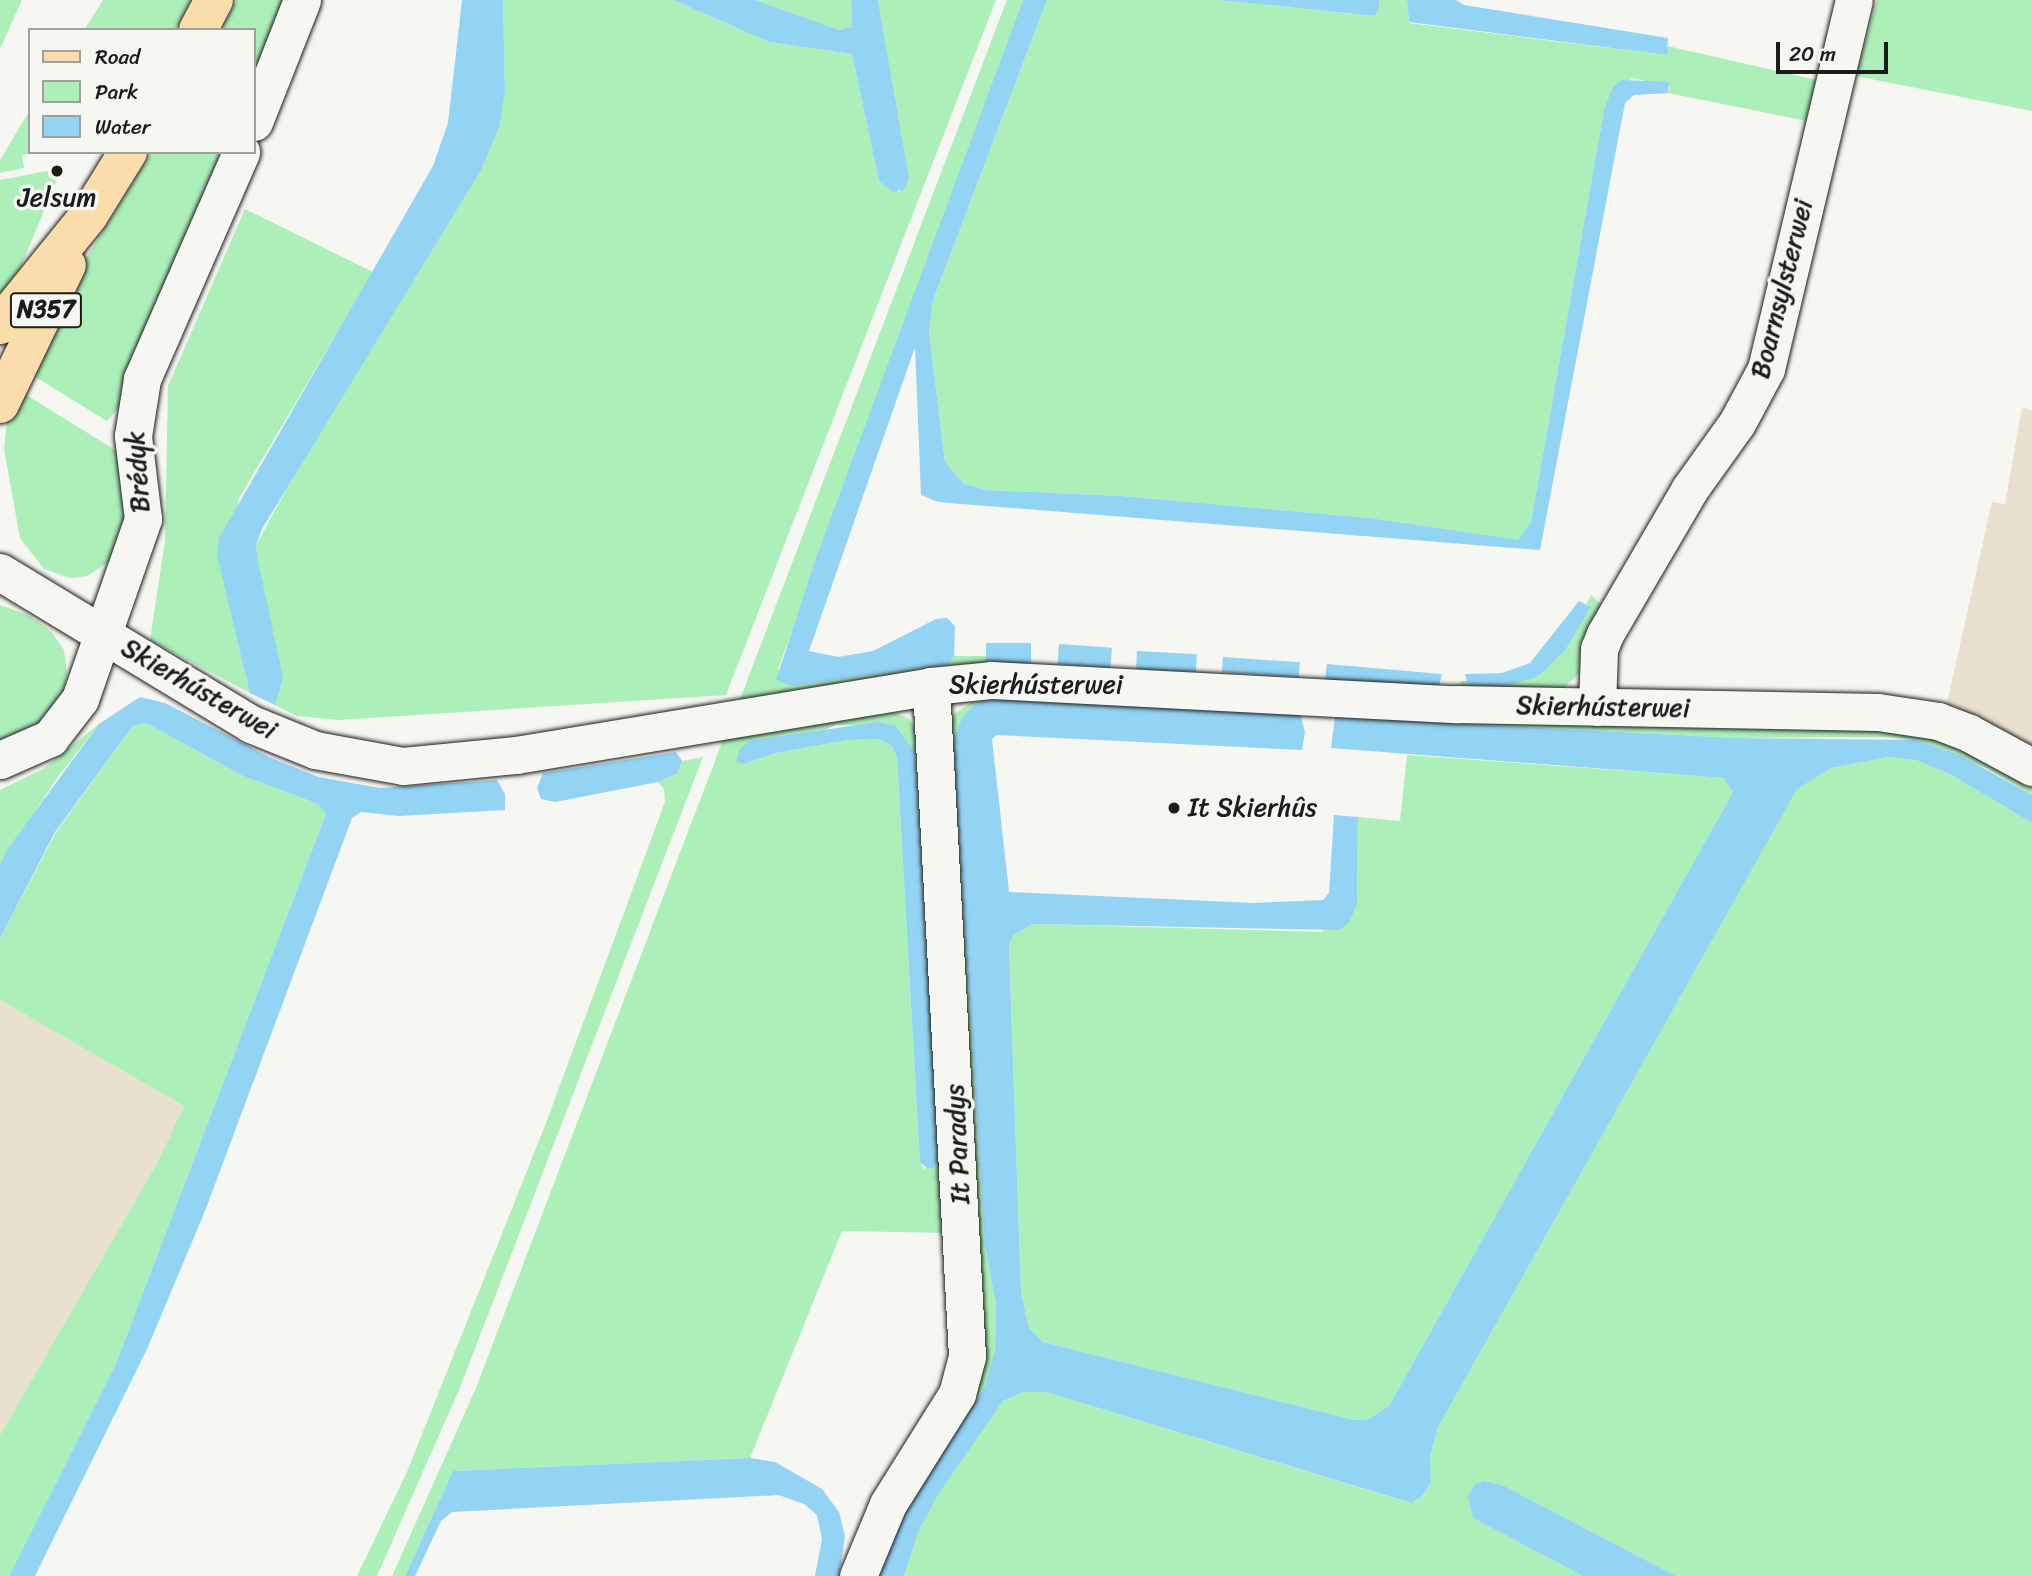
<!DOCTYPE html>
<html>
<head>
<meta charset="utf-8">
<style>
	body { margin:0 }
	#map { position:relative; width:2032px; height:1576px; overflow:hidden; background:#f6f6f2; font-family:Sriracha,sans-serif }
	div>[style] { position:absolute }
	.built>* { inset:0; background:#eae0d0 }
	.green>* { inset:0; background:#acefb9 }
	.water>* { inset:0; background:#93d3f4; transform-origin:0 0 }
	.roads { filter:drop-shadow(0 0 2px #1c1c1c) drop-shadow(0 0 2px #1c1c1c) }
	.minor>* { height:37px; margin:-18.5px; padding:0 18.5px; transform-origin:18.5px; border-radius:18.5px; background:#f6f6f2 }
	.major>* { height:38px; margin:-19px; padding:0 19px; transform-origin:19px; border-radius:19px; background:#fbddab }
	.dots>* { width:19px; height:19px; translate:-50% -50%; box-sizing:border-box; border:4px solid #f6f6f2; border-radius:50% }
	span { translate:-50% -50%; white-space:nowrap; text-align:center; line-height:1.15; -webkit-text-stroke:7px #f6f6f2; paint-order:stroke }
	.shield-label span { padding:2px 5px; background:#f6f6f2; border:2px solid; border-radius:5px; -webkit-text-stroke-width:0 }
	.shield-label { font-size:24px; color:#1c1c1c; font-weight:700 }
	.poi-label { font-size:26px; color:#1c1c1c }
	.left { translate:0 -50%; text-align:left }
	.street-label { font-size:26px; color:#1c1c1c }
	.legend { position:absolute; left:28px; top:28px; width:228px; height:126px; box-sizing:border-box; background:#f6f6f2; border:2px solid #9f9f9c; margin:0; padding:9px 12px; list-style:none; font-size:21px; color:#1c1c1c }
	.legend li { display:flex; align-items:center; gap:14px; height:35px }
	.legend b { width:35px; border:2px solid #9f9f9c }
	.scale { position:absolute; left:1776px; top:42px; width:112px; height:32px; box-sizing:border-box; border:4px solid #1c1c1c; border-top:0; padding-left:9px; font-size:21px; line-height:24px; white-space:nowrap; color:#1c1c1c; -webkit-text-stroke:5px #f6f6f2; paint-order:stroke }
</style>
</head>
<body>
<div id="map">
	<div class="built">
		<div style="clip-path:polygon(2022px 407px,2032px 411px,2032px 754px,1945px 712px,1992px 502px,2005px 504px)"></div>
		<div style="clip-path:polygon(0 1000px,184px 1106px,156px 1165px,0 1435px)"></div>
	</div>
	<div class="green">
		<div style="clip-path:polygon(0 0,22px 0,0 49px)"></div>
		<div style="clip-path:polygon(103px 0,191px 0,175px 30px,84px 30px)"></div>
		<div style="clip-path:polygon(237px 0,288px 0,254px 86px,254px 30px,221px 30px)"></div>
		<div style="clip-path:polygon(503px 0,673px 0,769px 42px,852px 54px,879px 181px,899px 192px,909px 177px,878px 0,996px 0,726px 695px,339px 720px,297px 716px,275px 705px,256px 545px,505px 91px)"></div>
		<div style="clip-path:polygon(756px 0,851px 0,852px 27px,839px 30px)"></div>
		<div style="clip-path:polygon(1007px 0,1023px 0,778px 669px,793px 686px,949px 664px,954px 656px,986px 656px,987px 664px,739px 702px)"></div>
		<div style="clip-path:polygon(1047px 0,1217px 0,1374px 16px,1379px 0,1407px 0,1409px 23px,1666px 55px,1667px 46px,1817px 80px,1807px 121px,1668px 93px,1670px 86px,1632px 78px,1604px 110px,1531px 522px,1518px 541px,1370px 518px,1121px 496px,985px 490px,963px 483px,945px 462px,929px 332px,933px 300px)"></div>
		<div style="clip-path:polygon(1877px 0,2032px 0,2032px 111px,1856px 76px)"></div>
		<div style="clip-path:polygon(30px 110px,30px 152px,39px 152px,22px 155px,24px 168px,0 173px,0 160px)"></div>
		<div style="clip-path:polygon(152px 152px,225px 152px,121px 405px,107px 421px,29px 373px,82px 265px)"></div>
		<div style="clip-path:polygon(62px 168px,11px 290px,0 304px,0 180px)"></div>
		<div style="clip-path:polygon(245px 209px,373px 272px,238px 500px,241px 651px,250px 693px,150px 640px,165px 541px,168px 386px)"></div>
		<div style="clip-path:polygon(20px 391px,120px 453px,129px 505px,110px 561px,87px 576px,70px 578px,44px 569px,20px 538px,4px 449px,7px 423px)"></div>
		<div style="clip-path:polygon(1591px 595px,1604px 607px,1579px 673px,1565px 687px,1552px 693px,1460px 692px,1461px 681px,1467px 681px,1469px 687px,1539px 676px,1566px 649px,1590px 607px,1586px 604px)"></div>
		<div style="clip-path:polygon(0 605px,30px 616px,51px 631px,64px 650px,67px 673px,63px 694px,49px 720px,0 745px)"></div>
		<div style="clip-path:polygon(984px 694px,1027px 696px,953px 743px,985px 1246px,996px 1305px,995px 1350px,985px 1386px,961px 1418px,946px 730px,954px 714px)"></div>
		<div style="clip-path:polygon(evenodd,884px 709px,908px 718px,918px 730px,949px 1233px,842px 1231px,750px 1458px,453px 1471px,405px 1576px,392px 1576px,476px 1388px,726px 732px,884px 709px,836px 725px,896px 726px,915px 753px,937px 1138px,925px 1170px,920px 1163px,897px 758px,892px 746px,880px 739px,848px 740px,776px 753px,744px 764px,836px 725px)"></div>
		<div style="clip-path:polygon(1339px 712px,1554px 723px,1886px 729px,1954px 744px,2032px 784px,2032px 795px,1986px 768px,1915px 740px,1888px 737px,1735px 738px,1335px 717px)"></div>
		<div style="clip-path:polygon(146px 723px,243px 776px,318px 804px,326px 814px,115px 1366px,9px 1576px,0 1576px,0 1435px,156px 1165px,184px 1106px,0 1000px,0 939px,56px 832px,133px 726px)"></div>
		<div style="clip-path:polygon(99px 724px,57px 778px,0 865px,0 790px,43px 769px)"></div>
		<div style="clip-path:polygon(1407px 755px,1725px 778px,1733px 792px,1389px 1406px,1369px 1419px,1354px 1420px,1043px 1342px,1029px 1328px,1021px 1292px,1009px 945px,1013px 936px,1032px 924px,1322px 932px,1357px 903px,1358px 817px,1400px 821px)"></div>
		<div style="clip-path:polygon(703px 757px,459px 1390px,377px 1576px,357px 1576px,407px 1472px,546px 1123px,665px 802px,664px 789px,658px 782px,677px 774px,682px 761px)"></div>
		<div style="clip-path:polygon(1888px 757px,1916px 760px,1950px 774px,2032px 823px,2032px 1576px,1676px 1576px,1504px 1486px,1485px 1481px,1473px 1518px,1583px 1576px,904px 1576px,919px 1530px,938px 1493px,1003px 1401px,1023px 1392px,1046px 1392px,1410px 1503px,1421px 1497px,1431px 1483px,1430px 1456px,1438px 1427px,1797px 788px,1831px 768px)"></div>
	</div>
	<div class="water">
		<div style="clip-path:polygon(462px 0,503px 0,505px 91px,499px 127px,481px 170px,262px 529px,256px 545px,258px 561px,283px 678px,275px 705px,250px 693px,217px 555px,219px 538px,433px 166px,448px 123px)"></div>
		<div style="clip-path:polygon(673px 0,756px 0,839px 30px,852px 27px,851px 0,878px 0,909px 177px,905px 189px,893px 192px,879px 181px,852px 54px,769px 42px)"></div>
		<div style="clip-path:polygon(1023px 0,1047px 0,933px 300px,929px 332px,945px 462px,963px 483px,985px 490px,1121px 496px,1370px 518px,1518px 540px,1531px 522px,1604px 110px,1613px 87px,1622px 80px,1669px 82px,1668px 93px,1634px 95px,1625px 103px,1540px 550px,938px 502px,921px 495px,915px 347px,809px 651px,838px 657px,873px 651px,936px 619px,947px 618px,955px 626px,954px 656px,949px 664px,793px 686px,776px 680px,816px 558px)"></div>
		<div style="clip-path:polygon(1217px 0,1379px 0,1379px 7px,1375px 16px)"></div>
		<div style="clip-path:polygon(1407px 0,1456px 0,1464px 5px,1668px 38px,1667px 55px,1409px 22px)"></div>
		<div style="clip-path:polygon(1579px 601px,1591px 607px,1566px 649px,1539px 676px,1500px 688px,1468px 687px,1465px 674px,1502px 673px,1530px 663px)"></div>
		<div style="left:986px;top:643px;width:45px;height:22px"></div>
		<div style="left:1059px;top:644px;width:53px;height:20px;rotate:4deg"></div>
		<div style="left:1137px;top:651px;width:60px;height:18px;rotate:3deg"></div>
		<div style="left:1223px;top:657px;width:77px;height:15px;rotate:4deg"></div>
		<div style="clip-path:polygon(1327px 664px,1442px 674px,1439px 686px,1325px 680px)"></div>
		<div style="clip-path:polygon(1027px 696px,1300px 713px,1305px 732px,1302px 750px,997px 735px,992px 739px,1009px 892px,1254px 903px,1323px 900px,1329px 893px,1334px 815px,1358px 817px,1357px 903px,1350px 921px,1340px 930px,1032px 924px,1013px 936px,1009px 945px,1021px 1292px,1029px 1328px,1043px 1342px,1354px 1420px,1369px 1419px,1389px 1406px,1733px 792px,1724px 778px,1331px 748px,1335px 717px,1735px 738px,1915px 740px,1959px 755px,2032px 795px,2032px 823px,1950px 774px,1916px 760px,1888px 757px,1831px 768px,1797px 789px,1438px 1427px,1430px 1456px,1431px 1483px,1421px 1497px,1411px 1503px,1046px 1392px,1023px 1392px,1003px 1401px,939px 1493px,919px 1530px,904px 1576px,877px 1576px,897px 1525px,985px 1386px,995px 1350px,996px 1305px,985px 1246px,953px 743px,962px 718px,973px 706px,989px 699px)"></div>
		<div style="clip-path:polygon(140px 697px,165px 703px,269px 757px,318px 777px,380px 788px,497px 780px,505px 794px,505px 810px,399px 816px,361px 812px,352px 818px,205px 1211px,147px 1349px,35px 1576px,9px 1576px,115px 1366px,326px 814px,318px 804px,243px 776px,146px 723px,133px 726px,55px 832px,0 939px,0 865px,7px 850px,99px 724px)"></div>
		<div style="clip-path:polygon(878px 722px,896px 726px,915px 753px,937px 1138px,938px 1164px,930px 1169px,920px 1163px,897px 758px,892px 746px,880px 739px,848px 740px,776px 753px,744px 764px,736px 762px,740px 749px,749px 741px)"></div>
		<div style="clip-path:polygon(676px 752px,682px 761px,677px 774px,658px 782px,555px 802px,541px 799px,537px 788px,543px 773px)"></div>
		<div style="clip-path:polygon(750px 1458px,775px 1462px,822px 1489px,839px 1512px,845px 1536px,839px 1576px,815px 1576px,822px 1539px,817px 1515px,804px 1504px,779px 1495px,452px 1512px,441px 1521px,415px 1576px,405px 1576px,453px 1471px)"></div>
		<div style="clip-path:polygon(1485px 1481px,1504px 1486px,1676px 1576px,1583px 1576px,1473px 1518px,1468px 1496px,1475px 1485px)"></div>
	</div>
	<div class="roads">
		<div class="minor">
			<div style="left:254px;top:122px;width:131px;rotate:-68.5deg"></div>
			<div style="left:0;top:572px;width:293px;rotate:31.2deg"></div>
			<div style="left:251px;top:724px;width:69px;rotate:22.1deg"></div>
			<div style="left:315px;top:750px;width:89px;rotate:10.3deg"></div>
			<div style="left:403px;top:766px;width:114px;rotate:-5.6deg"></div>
			<div style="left:516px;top:755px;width:421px;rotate:-9.4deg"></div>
			<div style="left:931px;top:686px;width:60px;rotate:-5.7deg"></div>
			<div style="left:991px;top:680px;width:466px;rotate:3deg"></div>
			<div style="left:1456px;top:704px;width:422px;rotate:1.1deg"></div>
			<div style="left:1878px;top:712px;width:61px;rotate:8.5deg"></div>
			<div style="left:1938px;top:721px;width:33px;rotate:21deg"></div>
			<div style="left:1969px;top:733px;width:72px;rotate:28.4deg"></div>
			<div style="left:1597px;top:707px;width:58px;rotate:-88deg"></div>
			<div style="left:1599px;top:649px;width:16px;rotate:-68deg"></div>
			<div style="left:1605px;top:634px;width:167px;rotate:-59.7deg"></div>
			<div style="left:1689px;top:490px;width:82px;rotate:-54.4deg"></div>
			<div style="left:1737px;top:423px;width:61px;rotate:-61.8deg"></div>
			<div style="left:1766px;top:369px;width:379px;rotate:-76.6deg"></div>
			<div style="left:0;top:760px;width:55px;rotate:-23.7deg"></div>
			<div style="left:50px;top:738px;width:49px;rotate:-52.4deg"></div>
			<div style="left:80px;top:699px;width:191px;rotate:-70.7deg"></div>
			<div style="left:143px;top:519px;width:84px;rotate:-96.9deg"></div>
			<div style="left:133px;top:436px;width:58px;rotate:-81deg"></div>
			<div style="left:142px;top:379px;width:248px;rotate:-66.4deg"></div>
			<div style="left:858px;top:1576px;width:78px;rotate:-67.4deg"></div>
			<div style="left:888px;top:1504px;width:130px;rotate:-57.9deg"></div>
			<div style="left:957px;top:1394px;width:39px;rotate:-75deg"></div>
			<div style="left:967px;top:1356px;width:671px;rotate:-93.08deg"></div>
		</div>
		<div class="major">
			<div style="left:198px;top:30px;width:34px;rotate:-62deg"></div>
			<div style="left:0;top:325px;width:141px;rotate:-51deg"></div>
			<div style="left:89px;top:215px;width:74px;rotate:-58.2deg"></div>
			<div style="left:0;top:404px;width:154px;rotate:-64.3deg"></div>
		</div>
	</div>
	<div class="dots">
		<div style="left:57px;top:171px;background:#1c1c1c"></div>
		<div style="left:1174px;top:808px;background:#1c1c1c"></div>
	</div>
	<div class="shield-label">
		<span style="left:46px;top:310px">N357</span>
	</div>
	<div class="poi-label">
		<span style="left:57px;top:198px">Jelsum</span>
		<span class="left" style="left:1188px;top:808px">It Skierhûs</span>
	</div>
	<div class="street-label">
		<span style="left:1782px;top:289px;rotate:-76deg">Boarnsylsterwei</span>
		<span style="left:138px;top:472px;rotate:-94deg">Brédyk</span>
		<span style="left:1036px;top:685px">Skierhústerwei</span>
		<span style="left:199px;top:689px;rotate:30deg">Skierhústerwei</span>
		<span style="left:1603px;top:707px;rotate:1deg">Skierhústerwei</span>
		<span style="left:958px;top:1144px;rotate:-93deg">It Paradys</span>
	</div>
	<ul class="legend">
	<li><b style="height:9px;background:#fbddab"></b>Road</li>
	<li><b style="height:19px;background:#acefb9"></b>Park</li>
	<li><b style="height:19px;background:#93d3f4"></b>Water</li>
	</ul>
	<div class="scale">20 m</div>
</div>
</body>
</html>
